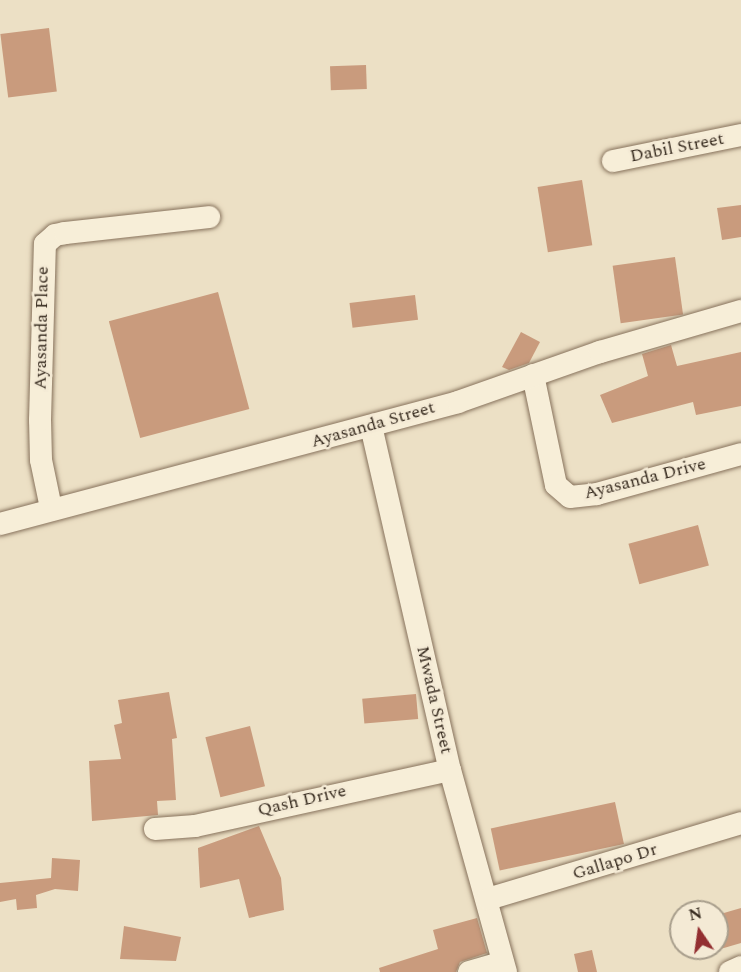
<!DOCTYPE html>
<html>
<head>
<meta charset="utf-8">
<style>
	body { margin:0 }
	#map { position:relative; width:741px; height:972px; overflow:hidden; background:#ece0c5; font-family:Spectral,serif }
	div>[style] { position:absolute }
	.building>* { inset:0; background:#c99b7d; transform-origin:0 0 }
	.roads { filter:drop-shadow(0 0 2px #87725c) drop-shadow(0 0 2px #87725c) }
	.minor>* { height:22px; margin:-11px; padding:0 11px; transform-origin:11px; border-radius:11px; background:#f7eed8 }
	span { translate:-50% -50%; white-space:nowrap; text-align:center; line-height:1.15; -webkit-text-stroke:5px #f4ead5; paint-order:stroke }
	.street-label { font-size:18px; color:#372b1f }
	.north { position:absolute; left:669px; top:900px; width:60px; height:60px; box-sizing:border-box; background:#f4ead5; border:2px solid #a89e8c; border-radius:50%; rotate:347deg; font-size:16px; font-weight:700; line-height:24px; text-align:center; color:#372b1f }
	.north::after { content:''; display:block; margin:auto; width:21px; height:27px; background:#932f31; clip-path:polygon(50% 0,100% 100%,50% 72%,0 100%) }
</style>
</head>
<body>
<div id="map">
	<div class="building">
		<div style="left:49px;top:28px;width:64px;height:49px;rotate:83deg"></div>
		<div style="left:366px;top:65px;width:24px;height:36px;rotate:88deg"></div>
		<div style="left:582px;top:180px;width:66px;height:45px;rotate:81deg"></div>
		<div style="clip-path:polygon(741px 205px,741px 237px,722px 240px,717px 208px)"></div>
		<div style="left:675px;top:257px;width:58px;height:63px;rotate:82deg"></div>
		<div style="left:218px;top:292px;width:121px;height:113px;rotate:75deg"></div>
		<div style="left:415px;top:295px;width:25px;height:66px;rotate:83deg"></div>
		<div style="clip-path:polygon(521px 332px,540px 342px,529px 363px,509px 370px,502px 367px)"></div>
		<div style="clip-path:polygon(671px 345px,677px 366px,741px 352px,741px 406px,696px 415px,693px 402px,612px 423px,600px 395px,648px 376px,642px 354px)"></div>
		<div style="left:698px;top:525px;width:42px;height:72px;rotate:75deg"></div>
		<div style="clip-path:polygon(169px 692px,177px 738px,172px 739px,176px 800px,157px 801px,158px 815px,92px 821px,89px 761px,121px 759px,114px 725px,122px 723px,118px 700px)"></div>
		<div style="left:416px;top:694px;width:25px;height:54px;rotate:85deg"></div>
		<div style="left:250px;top:726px;width:62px;height:46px;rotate:76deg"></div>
		<div style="left:615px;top:802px;width:43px;height:127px;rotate:78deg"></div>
		<div style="clip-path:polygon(259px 826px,281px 878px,284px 910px,249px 918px,239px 879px,200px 888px,198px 848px)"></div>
		<div style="clip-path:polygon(52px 858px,80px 860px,78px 891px,55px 889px,36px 895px,37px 908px,17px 910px,16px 899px,0 902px,0 883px,51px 878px)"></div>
		<div style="clip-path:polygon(741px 908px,741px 943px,717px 950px,717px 915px)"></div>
		<div style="clip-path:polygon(477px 918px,487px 953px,460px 962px,456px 972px,380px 972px,379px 968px,438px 949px,433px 930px)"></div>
		<div style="clip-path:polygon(124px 926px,181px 937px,176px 961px,120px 959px)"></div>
		<div style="clip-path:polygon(592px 950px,597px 972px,578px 972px,574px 954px)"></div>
	</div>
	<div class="roads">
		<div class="minor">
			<div style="left:613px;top:161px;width:131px;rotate:-11.5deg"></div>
			<div style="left:533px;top:375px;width:112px;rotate:78.2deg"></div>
			<div style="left:556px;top:485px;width:18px;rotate:41deg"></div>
			<div style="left:570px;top:497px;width:27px;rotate:-6deg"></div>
			<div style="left:597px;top:494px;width:149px;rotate:-15.5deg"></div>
			<div style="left:371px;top:426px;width:353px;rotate:77.1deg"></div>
			<div style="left:450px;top:770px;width:210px;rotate:74.5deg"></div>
			<div style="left:51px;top:508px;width:49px;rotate:-101.8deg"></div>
			<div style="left:41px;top:460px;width:40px;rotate:-91.4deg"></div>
			<div style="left:40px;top:420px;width:176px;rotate:-88.4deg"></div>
			<div style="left:45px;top:244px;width:13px;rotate:-42deg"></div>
			<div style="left:55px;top:235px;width:10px;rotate:-11deg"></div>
			<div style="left:65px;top:233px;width:145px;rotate:-6.3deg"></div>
			<div style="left:0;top:524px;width:474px;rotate:-14.9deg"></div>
			<div style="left:458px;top:402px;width:151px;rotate:-19.4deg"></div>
			<div style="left:600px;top:352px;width:147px;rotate:-16.2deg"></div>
			<div style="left:155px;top:829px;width:40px;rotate:-4.3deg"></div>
			<div style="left:195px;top:826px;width:261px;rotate:-12.4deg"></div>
			<div style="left:488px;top:899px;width:264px;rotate:-16.7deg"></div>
			<div style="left:469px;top:972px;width:35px;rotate:-16deg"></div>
			<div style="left:730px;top:972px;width:12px;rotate:-24deg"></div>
		</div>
	</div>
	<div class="street-label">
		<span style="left:677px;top:148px;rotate:-11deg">Dabil Street</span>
		<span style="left:42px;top:328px;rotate:-89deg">Ayasanda Place</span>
		<span style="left:373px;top:425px;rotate:-16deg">Ayasanda Street</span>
		<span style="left:645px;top:479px;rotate:-14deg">Ayasanda Drive</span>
		<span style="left:434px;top:700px;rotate:77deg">Mwada Street</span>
		<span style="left:302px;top:801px;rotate:-13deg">Qash Drive</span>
		<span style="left:615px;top:862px;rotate:-17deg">Gallapo Dr</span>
	</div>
	<div class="north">N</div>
</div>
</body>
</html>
